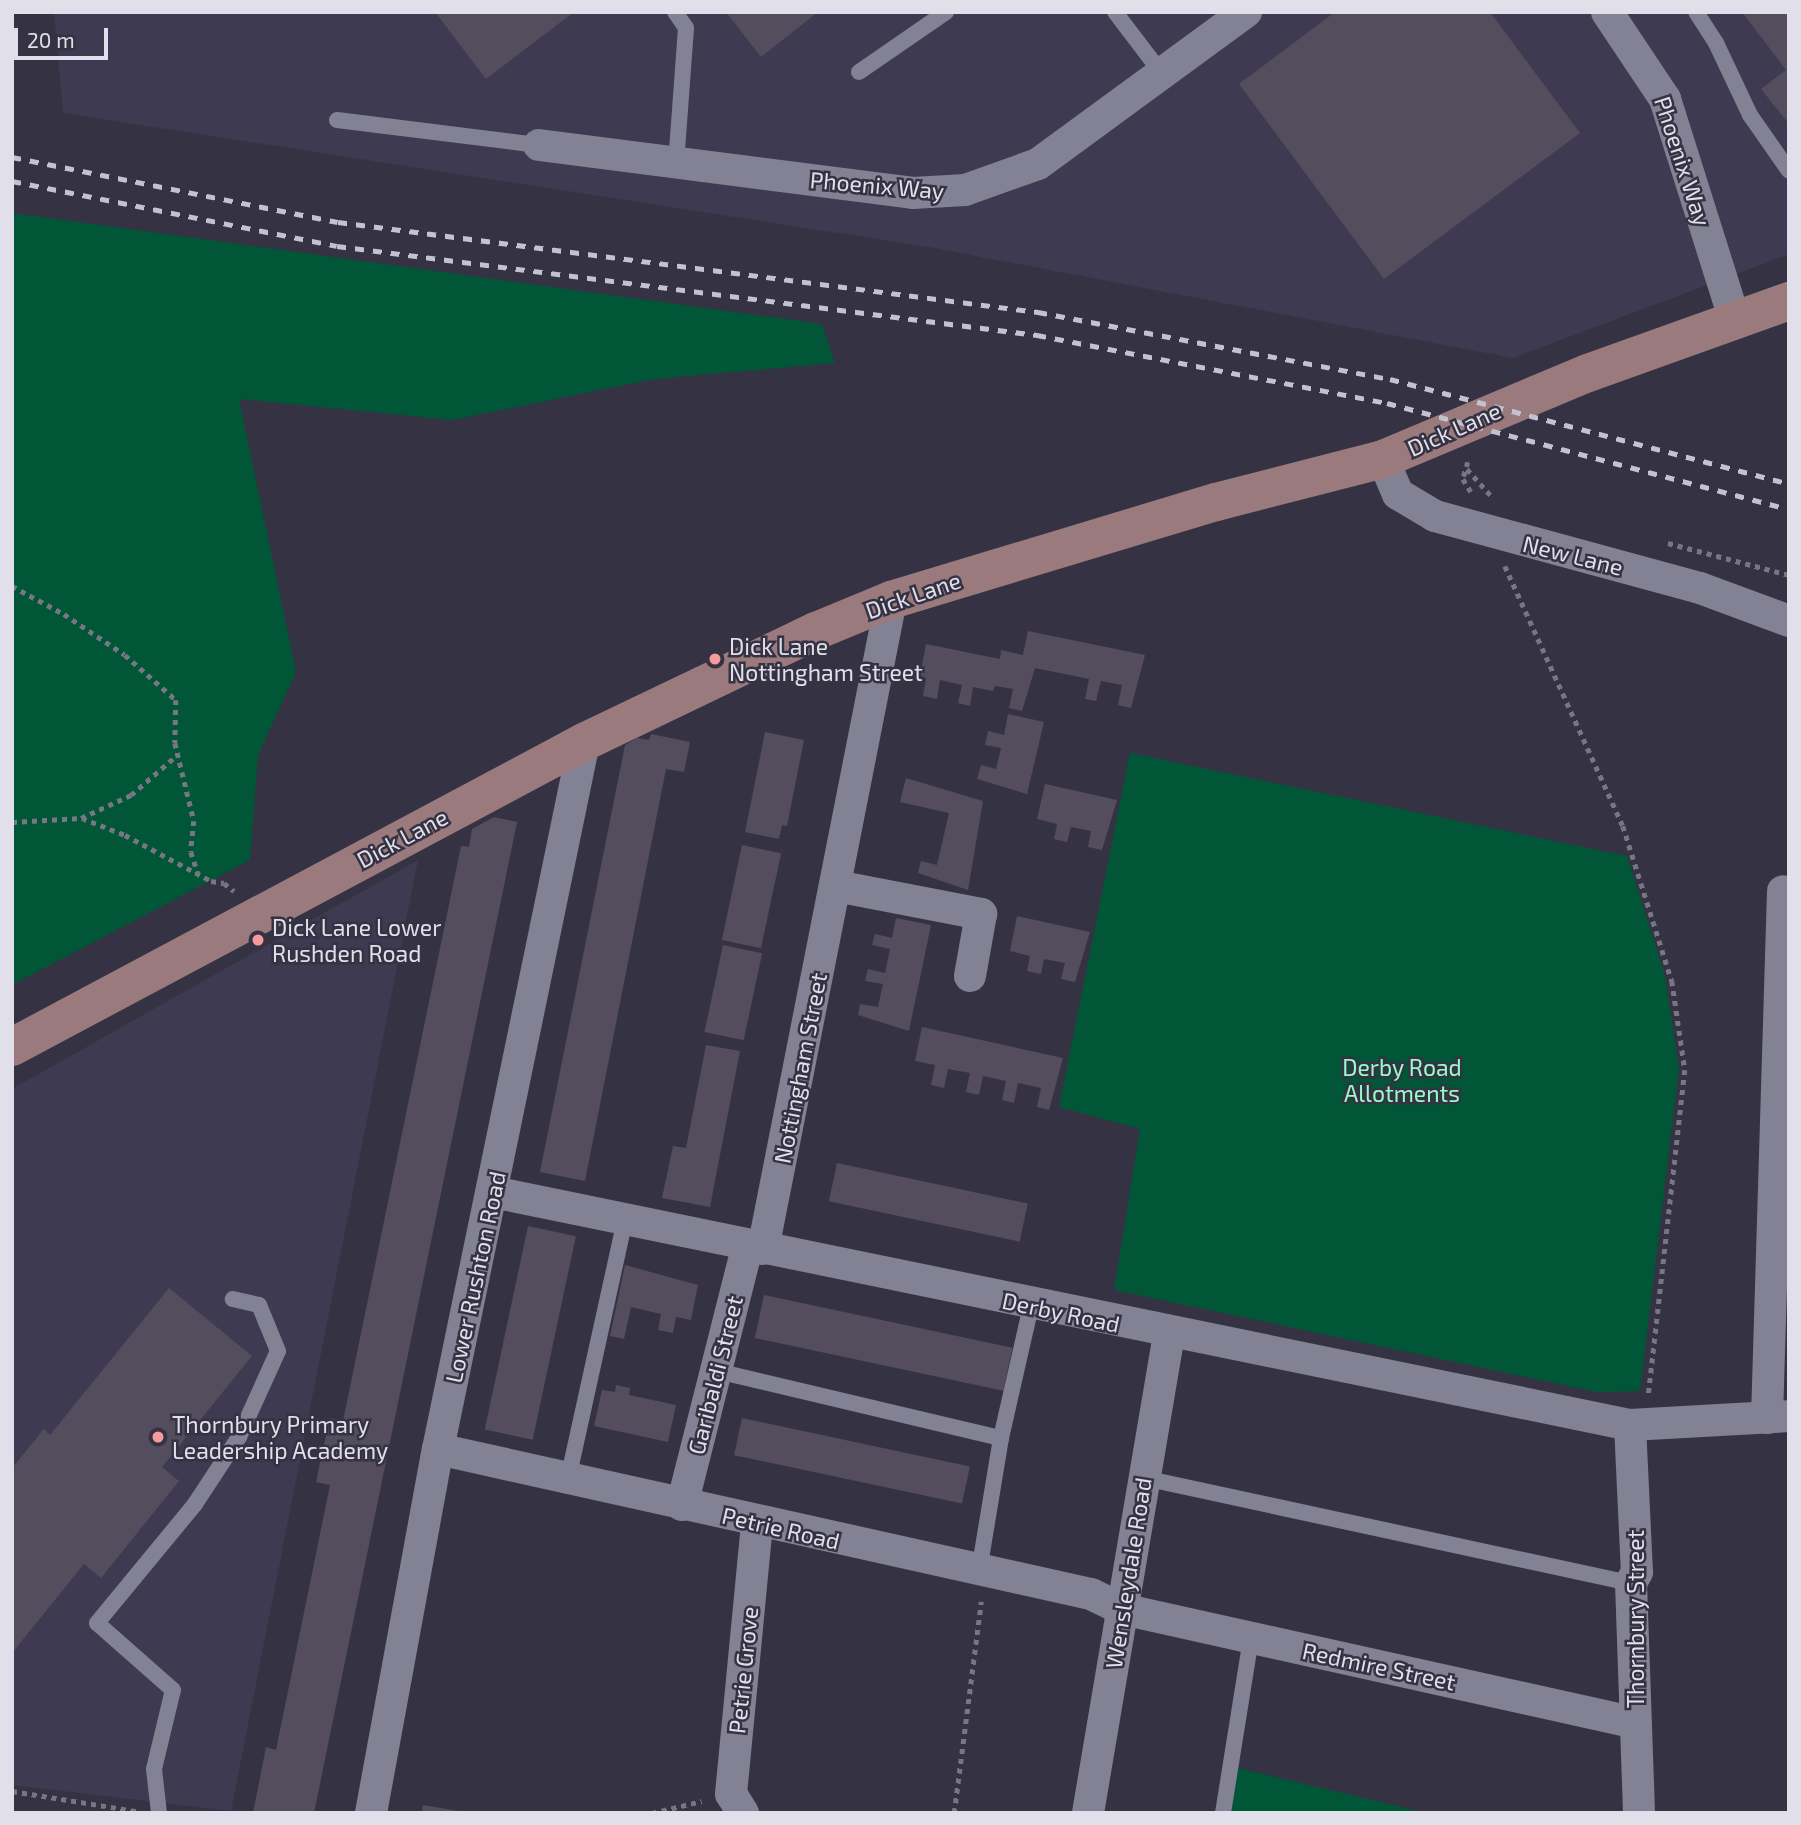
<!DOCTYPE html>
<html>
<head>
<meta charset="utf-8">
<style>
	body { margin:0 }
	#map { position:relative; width:1801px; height:1825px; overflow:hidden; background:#353343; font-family:"Exo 2",sans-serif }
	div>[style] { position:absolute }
	.built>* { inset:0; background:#3e3a51 }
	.green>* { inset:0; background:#005636 }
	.building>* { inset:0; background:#544d5d; transform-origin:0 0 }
	.path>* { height:4.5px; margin-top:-2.25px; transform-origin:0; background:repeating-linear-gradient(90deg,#777684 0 5px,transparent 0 10px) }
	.lane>* { height:16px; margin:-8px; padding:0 8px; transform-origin:8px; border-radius:8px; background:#838194 }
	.street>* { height:32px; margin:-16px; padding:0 16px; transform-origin:16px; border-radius:16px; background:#838194 }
	.secondary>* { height:38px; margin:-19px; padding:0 19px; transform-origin:19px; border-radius:19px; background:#9a7a7c }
	.rail>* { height:5px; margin-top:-2.5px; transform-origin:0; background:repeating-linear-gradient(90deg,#c3c2ce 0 9px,transparent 0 18px) }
	.dots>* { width:19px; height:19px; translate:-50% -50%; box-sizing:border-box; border:4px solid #353343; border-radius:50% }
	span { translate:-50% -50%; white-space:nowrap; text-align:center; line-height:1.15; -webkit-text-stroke:5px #353343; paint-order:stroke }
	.street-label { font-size:23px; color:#e0dfea }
	.poi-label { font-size:23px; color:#e0dfea }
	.left { translate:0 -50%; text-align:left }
	.park-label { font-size:23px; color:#97fbc7 }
	.frame { position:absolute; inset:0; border:14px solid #e0dfea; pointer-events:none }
	.scale { position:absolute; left:14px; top:28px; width:94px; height:32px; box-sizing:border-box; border:4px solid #e0dfea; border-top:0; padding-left:9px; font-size:21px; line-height:24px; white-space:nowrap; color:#e0dfea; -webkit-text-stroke:5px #353343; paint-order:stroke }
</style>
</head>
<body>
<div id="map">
	<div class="built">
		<div style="clip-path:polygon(54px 12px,1789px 12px,1789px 254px,1513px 358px,929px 247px,63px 113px)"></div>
		<div style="clip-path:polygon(418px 860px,231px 1811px,12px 1785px,12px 1089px)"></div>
	</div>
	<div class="green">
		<div style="clip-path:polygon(12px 213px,822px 324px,835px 363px,654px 379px,452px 420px,239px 399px,296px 672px,258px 755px,250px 860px,12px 985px)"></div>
		<div style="clip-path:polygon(1130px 753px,1627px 856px,1665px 976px,1679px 1068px,1640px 1391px,1597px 1392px,1114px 1290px,1140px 1129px,1059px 1107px)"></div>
		<div style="clip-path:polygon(1238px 1768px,1426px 1813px,1231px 1813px)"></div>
	</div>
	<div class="building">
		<div style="clip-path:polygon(435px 12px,574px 12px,486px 79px)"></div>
		<div style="clip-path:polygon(726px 12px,818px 12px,761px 57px)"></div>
		<div style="clip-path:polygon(1335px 12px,1490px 12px,1580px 133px,1384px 279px,1239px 84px)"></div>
		<div style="clip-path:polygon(1742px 12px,1789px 12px,1789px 124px,1761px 89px,1786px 70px)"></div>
		<div style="clip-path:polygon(1028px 631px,1145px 655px,1131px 708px,1118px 705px,1122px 685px,1101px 681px,1096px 701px,1085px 699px,1089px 679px,1035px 668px,1022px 711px,1009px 708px,1013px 689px,995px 686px,993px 691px,973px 687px,970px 706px,958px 703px,962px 685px,940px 680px,937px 699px,923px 696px,926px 678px,920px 676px,926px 644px,1000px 659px,1001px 650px,1023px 655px)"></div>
		<div style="clip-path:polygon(1008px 714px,1044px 722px,1027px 794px,977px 779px,981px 765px,996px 769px,1001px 748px,985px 745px,988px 731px,1004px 735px)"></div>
		<div style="clip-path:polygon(765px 732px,804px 740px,787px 826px,782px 825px,779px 839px,745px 832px)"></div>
		<div style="clip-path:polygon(651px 734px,690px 742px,684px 772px,666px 769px,585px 1181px,540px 1172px,625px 745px,637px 738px,649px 740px)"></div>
		<div style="clip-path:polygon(906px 778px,983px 801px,968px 890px,918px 873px,921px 861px,937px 865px,949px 813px,900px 802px)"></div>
		<div style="clip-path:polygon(1045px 784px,1117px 800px,1102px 850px,1088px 847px,1091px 831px,1071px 827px,1067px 842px,1054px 839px,1057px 824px,1037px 819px)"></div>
		<div style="clip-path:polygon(494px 817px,517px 822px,314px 1813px,253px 1813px,266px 1747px,276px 1750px,330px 1485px,316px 1482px,321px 1458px,330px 1418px,343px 1421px,461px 846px,469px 847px,472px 829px)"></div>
		<div style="left:742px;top:845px;width:40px;height:97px;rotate:12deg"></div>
		<div style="clip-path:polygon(1017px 916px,1090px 932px,1075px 982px,1061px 979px,1065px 963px,1044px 959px,1041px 974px,1027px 971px,1030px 956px,1010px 951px)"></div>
		<div style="clip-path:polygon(896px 918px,931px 925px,909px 1031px,858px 1015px,860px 1004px,878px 1007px,883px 984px,865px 981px,868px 969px,885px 973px,890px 949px,872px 945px,875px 934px,892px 938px)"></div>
		<div style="left:723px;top:945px;width:40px;height:89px;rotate:12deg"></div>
		<div style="clip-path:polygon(922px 1027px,1063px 1058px,1049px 1110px,1037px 1107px,1041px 1088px,1018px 1083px,1014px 1103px,1002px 1100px,1006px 1081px,983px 1076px,979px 1095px,966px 1092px,970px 1073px,948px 1069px,944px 1088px,931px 1085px,935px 1065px,915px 1061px)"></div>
		<div style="clip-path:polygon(706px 1045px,740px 1051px,710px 1207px,662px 1198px,673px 1146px,686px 1148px)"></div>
		<div style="left:837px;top:1163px;width:195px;height:39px;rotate:12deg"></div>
		<div style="left:528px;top:1226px;width:49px;height:208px;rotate:12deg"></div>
		<div style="clip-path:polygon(625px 1265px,698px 1285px,691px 1320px,676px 1317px,673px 1333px,658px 1330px,661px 1314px,631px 1307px,624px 1339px,610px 1336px)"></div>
		<div style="clip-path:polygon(169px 1288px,252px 1356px,162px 1467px,179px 1481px,101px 1578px,84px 1564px,12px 1653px,12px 1468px,44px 1429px,50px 1435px)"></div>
		<div style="left:764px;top:1295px;width:254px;height:44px;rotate:12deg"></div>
		<div style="clip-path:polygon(616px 1385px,630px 1388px,629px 1395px,676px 1405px,668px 1442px,594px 1426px,602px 1390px,615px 1392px)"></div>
		<div style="left:742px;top:1418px;width:233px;height:38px;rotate:12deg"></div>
		<div style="clip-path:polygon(423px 1805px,459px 1811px,459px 1813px,422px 1813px)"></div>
	</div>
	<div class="path">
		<div style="left:1468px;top:462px;width:18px;rotate:106deg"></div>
		<div style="left:1463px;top:479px;width:15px;rotate:58deg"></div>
		<div style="left:1467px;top:469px;width:36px;rotate:48deg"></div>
		<div style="left:1668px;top:543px;width:125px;rotate:14.8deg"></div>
		<div style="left:1505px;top:566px;width:286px;rotate:65.6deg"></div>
		<div style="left:1623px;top:826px;width:163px;rotate:72.5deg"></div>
		<div style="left:1672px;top:981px;width:90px;rotate:81.7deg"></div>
		<div style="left:1685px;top:1070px;width:325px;rotate:96.4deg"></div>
		<div style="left:12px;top:586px;width:59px;rotate:28.3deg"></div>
		<div style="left:64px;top:614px;width:73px;rotate:33.9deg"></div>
		<div style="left:125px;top:655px;width:68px;rotate:41.4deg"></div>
		<div style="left:176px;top:700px;width:43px;rotate:91.3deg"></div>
		<div style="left:175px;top:743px;width:80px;rotate:76.3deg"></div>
		<div style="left:194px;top:821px;width:31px;rotate:96deg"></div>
		<div style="left:191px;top:852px;width:22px;rotate:72deg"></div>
		<div style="left:82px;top:818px;width:46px;rotate:21.6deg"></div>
		<div style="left:125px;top:835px;width:98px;rotate:28.1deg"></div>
		<div style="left:211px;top:881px;width:13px;rotate:9deg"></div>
		<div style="left:224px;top:883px;width:13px;rotate:39deg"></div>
		<div style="left:12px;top:822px;width:69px;rotate:-3.3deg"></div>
		<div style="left:81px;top:818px;width:55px;rotate:-24.7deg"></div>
		<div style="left:131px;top:795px;width:61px;rotate:-41deg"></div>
		<div style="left:12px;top:1791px;width:126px;rotate:9.2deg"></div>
		<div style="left:652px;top:1813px;width:51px;rotate:-13.5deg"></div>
		<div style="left:954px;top:1813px;width:213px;rotate:-82.7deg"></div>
	</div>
	<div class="lane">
		<div style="left:675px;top:12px;width:19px;rotate:55deg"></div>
		<div style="left:686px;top:28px;width:135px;rotate:94.2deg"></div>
		<div style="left:1115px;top:12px;width:79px;rotate:52.7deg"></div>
		<div style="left:1696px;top:12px;width:37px;rotate:57deg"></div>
		<div style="left:1716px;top:43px;width:80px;rotate:64.7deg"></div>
		<div style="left:1750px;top:115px;width:68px;rotate:55.1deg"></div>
		<div style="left:859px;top:72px;width:106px;rotate:-34.6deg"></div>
		<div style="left:337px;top:120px;width:204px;rotate:7.1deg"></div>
		<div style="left:717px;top:1371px;width:292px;rotate:13.3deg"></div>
		<div style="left:1144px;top:1478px;width:498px;rotate:12.2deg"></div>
		<div style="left:568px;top:1479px;width:265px;rotate:-77.6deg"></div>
		<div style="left:979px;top:1571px;width:135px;rotate:-80.6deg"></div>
		<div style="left:1001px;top:1438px;width:135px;rotate:-77.2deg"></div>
		<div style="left:159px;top:1813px;width:44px;rotate:-96.5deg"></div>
		<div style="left:154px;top:1769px;width:81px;rotate:-76.5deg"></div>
		<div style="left:173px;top:1690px;width:101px;rotate:-138.6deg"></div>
		<div style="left:97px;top:1623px;width:154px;rotate:-50.5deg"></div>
		<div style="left:195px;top:1504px;width:80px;rotate:-56.7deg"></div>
		<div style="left:239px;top:1437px;width:94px;rotate:-65.6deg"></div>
		<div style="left:278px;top:1351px;width:50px;rotate:-112.4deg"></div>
		<div style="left:259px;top:1305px;width:27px;rotate:-167deg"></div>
		<div style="left:1223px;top:1813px;width:177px;rotate:-80.9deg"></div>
	</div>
	<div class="street">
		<div style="left:1607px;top:12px;width:105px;rotate:56.3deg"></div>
		<div style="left:1665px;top:99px;width:233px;rotate:72.5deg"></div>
		<div style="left:539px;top:145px;width:377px;rotate:7.3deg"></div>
		<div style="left:913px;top:193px;width:52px;rotate:-3.3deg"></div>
		<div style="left:965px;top:190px;width:77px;rotate:-19.6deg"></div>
		<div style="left:1038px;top:164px;width:258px;rotate:-36.2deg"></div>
		<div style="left:1383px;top:459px;width:38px;rotate:67deg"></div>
		<div style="left:1398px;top:494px;width:43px;rotate:30.7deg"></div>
		<div style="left:1435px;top:516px;width:275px;rotate:15.2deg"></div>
		<div style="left:1700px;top:588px;width:95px;rotate:20.3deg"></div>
		<div style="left:836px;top:886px;width:148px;rotate:10.9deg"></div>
		<div style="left:981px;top:914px;width:63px;rotate:100.1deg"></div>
		<div style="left:493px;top:1192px;width:1161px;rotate:11.58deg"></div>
		<div style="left:1630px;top:1425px;width:159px;rotate:-3.2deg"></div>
		<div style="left:763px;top:1249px;width:662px;rotate:-78.84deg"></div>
		<div style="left:1767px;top:1418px;width:527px;rotate:-88.26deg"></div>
		<div style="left:1630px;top:1425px;width:147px;rotate:87.3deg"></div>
		<div style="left:1637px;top:1572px;width:13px;rotate:119deg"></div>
		<div style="left:1631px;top:1583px;width:230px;rotate:88deg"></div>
		<div style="left:438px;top:1449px;width:669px;rotate:12.52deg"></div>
		<div style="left:1091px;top:1594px;width:34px;rotate:26deg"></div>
		<div style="left:1122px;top:1609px;width:526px;rotate:12.51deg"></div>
		<div style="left:682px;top:1505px;width:268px;rotate:-75.8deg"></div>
		<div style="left:371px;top:1813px;width:370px;rotate:-79.6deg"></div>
		<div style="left:438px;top:1449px;width:722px;rotate:-78.33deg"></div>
		<div style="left:743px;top:1813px;width:22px;rotate:-122deg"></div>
		<div style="left:731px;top:1794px;width:272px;rotate:-84.5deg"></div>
		<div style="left:1088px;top:1813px;width:486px;rotate:-80.4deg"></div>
	</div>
	<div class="secondary">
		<div style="left:12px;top:1047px;width:648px;rotate:-28.07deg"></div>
		<div style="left:584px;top:742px;width:257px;rotate:-25.6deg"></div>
		<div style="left:816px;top:631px;width:81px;rotate:-22.5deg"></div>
		<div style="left:891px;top:600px;width:339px;rotate:-16.8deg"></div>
		<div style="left:1216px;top:502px;width:172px;rotate:-14.4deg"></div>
		<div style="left:1383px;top:459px;width:222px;rotate:-22.8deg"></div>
		<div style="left:1588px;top:373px;width:214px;rotate:-19.7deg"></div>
	</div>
	<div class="rail">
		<div style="left:12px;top:157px;width:332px;rotate:11.3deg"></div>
		<div style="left:338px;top:222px;width:706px;rotate:7.33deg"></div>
		<div style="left:1038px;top:312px;width:358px;rotate:10.8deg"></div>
		<div style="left:1390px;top:379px;width:413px;rotate:14.7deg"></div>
		<div style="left:12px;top:181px;width:331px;rotate:11.3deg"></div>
		<div style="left:337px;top:246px;width:706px;rotate:7.25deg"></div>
		<div style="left:1037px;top:335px;width:357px;rotate:11deg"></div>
		<div style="left:1387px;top:403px;width:416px;rotate:14.8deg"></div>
	</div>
	<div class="dots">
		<div style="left:715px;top:659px;background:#f59b9c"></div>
		<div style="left:258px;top:940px;background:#f59b9c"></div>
		<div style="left:158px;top:1437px;background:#f59b9c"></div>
	</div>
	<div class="street-label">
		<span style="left:1683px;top:161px;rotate:72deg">Phoenix Way</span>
		<span style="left:877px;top:185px;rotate:5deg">Phoenix Way</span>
		<span style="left:1454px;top:429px;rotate:-24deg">Dick Lane</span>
		<span style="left:1573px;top:555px;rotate:14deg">New Lane</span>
		<span style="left:913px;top:595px;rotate:-19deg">Dick Lane</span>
		<span style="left:402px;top:838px;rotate:-28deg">Dick Lane</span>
		<span style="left:800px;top:1068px;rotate:-79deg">Nottingham Street</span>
		<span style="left:475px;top:1277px;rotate:-78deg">Lower Rushton Road</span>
		<span style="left:1061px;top:1312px;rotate:12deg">Derby Road</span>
		<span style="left:715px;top:1375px;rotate:-76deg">Garibaldi Street</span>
		<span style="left:781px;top:1528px;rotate:13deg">Petrie Road</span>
		<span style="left:1128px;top:1573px;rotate:-81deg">Wensleydale Road</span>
		<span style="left:1635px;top:1619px;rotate:-90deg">Thornbury Street</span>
		<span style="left:1379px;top:1666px;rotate:12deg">Redmire Street</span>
		<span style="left:743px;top:1670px;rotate:-84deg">Petrie Grove</span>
	</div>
	<div class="poi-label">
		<span class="left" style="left:729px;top:659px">Dick Lane<br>Nottingham Street</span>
		<span class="left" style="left:272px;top:940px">Dick Lane Lower<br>Rushden Road</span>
		<span class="left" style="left:172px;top:1437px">Thornbury Primary<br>Leadership Academy</span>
	</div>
	<div class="park-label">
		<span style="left:1402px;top:1080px">Derby Road<br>Allotments</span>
	</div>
	<div class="frame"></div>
	<div class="scale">20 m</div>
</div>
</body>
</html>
